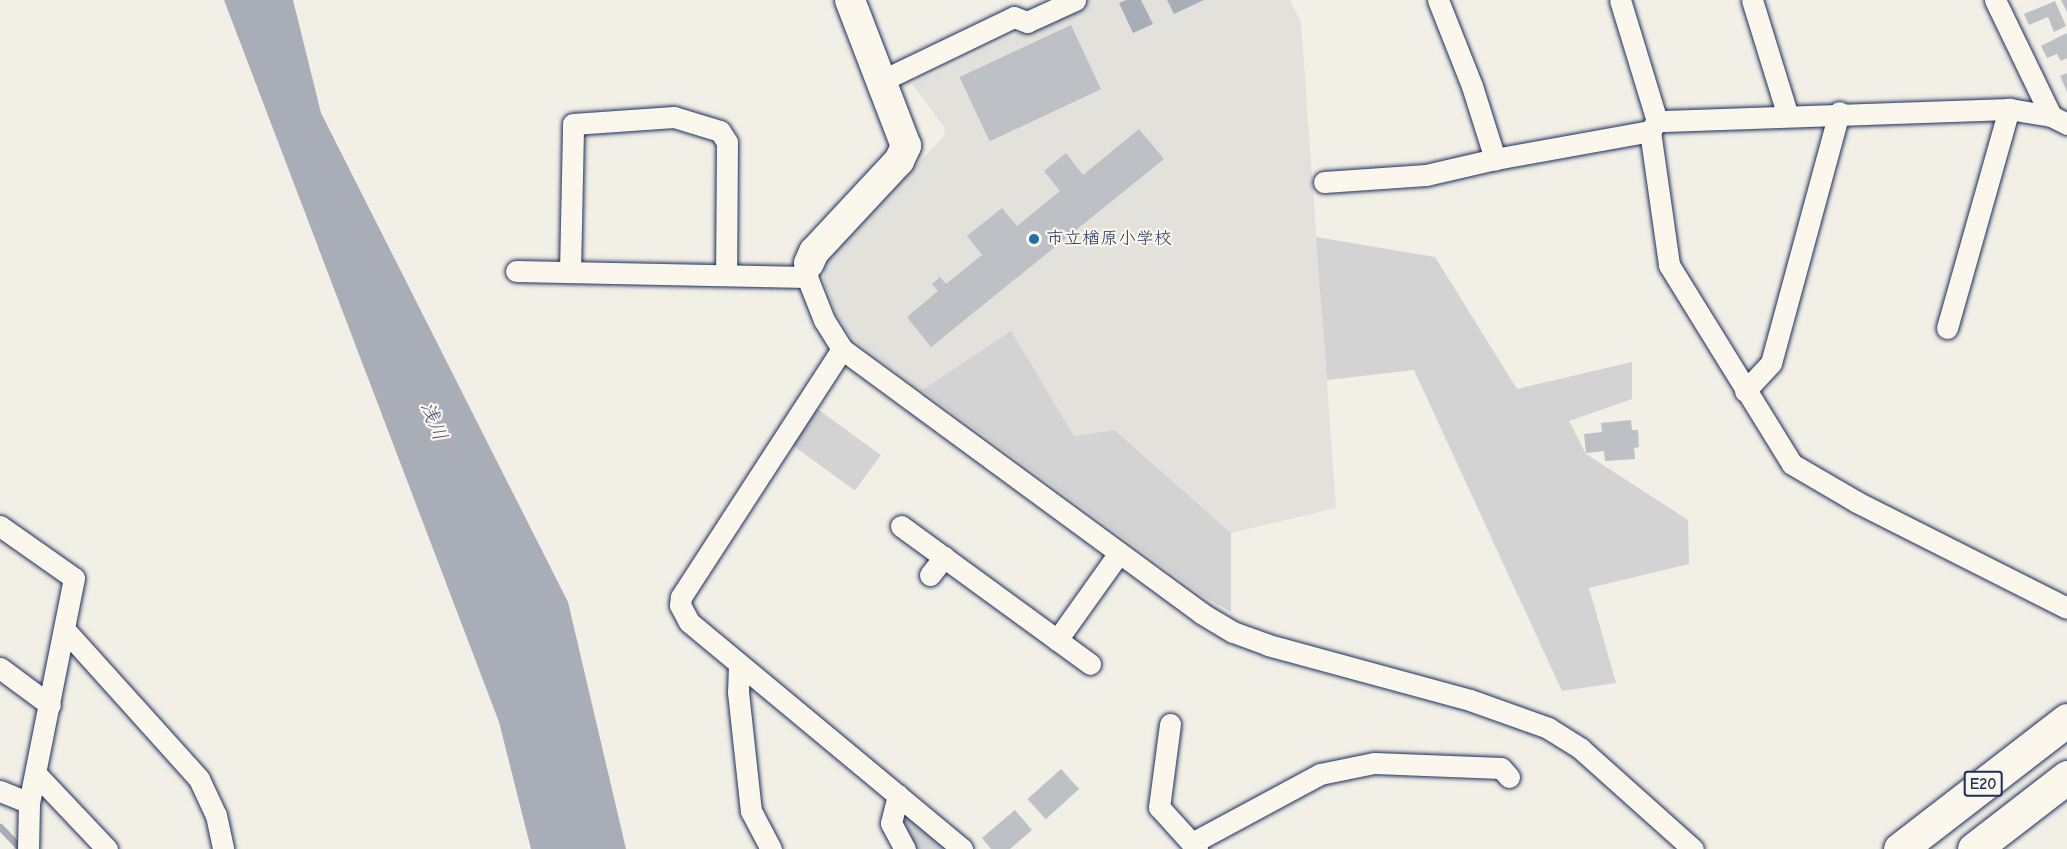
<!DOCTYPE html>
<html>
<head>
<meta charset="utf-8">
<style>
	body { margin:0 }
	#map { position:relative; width:2067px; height:849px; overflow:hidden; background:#f2efe6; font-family:"Comic Neue","Klee One",sans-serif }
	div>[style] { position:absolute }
	.built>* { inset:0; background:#e2e1dc }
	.green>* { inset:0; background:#d2d3d2; transform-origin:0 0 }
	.water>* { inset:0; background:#a9adb7 }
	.stream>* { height:7px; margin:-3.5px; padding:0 3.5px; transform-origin:3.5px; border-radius:3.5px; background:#a9adb7 }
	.building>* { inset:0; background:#bdc0c4; transform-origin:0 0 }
	.roads { filter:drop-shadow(0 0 2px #1b2f5e) drop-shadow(0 0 2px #1b2f5e) }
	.street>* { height:21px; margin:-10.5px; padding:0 10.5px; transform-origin:10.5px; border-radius:10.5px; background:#fbf7ec }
	.secondary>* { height:30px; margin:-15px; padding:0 15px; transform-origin:15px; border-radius:15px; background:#fbf7ec }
	.highway>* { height:33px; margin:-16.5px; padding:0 16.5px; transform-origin:16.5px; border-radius:16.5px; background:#fbf7ec }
	.dots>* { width:16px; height:16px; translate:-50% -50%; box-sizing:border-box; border:3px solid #fbf7ec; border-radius:50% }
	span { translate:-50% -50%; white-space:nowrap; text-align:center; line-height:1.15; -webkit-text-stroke:4.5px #fbf7ec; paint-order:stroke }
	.shield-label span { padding:2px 4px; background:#fbf7ec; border:2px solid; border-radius:4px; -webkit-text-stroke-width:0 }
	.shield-label { font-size:16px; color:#1b2f5e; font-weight:700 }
	.poi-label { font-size:18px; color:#1b2f5e }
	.left { translate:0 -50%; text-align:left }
	.water-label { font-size:20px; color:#465579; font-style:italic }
</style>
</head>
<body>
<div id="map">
	<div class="built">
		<div style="clip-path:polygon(1088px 0,1290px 0,1301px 23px,1336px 508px,1231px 533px,1116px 430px,1074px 436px,1011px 332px,922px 390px,852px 338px,837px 316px,824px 281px,824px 262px,945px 135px,944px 127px,912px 84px)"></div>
	</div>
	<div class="green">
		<div style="clip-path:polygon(1316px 237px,1435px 257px,1517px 389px,1632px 362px,1632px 399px,1569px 421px,1586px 454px,1688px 520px,1689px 564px,1589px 588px,1616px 683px,1562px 691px,1414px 370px,1327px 380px)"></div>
		<div style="clip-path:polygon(1011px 331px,1074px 436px,1115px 430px,1231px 533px,1231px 612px,1206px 598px,922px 390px)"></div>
		<div style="left:816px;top:408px;width:80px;height:44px;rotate:36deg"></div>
		<div style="clip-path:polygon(898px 795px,962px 849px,905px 849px)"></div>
	</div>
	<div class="water">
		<div style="clip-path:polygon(224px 0,293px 0,321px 113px,568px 602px,626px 849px,531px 849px,499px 722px)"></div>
		<div style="clip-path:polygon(1126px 0,1141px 0,1153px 24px,1133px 33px,1119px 3px)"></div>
		<div style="clip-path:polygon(1167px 0,1204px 0,1174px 14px)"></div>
	</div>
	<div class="stream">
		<div style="left:0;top:827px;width:30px;rotate:46deg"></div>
	</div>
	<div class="building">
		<div style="clip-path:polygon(2061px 0,2067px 0,2067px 12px)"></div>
		<div style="clip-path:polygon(2055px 1px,2066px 26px,2054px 32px,2048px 17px,2029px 25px,2024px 14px)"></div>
		<div style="left:1071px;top:25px;width:71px;height:123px;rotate:65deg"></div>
		<div style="clip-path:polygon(2067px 33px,2067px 58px,2061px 61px,2057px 54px,2047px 58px,2041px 46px)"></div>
		<div style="clip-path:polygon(2067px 73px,2067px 92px,2060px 76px)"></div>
		<div style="clip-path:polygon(1139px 129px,1164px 159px,931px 347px,907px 317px,938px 291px,932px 284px,940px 277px,946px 284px,982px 255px,967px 236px,1002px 208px,1017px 226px,1060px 191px,1044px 171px,1066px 153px,1083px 175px)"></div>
		<div style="clip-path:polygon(1631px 420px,1632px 430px,1638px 430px,1639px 447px,1634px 448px,1635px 459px,1605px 461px,1604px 451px,1586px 453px,1584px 434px,1602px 432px,1601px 423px)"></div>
		<div style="left:1061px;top:769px;width:27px;height:45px;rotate:48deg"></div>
		<div style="clip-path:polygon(1015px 810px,1032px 830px,1010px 849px,991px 849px,982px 838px)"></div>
	</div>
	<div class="roads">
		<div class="street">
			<div style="left:1438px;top:0;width:92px;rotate:68.4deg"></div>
			<div style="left:1472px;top:86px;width:77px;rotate:72.5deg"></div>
			<div style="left:1495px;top:159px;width:158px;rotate:-10.2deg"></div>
			<div style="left:1620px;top:0;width:127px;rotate:73deg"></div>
			<div style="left:1752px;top:0;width:118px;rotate:72.8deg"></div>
			<div style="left:1995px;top:0;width:129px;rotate:64.2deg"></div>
			<div style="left:883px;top:80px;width:145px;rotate:-25.7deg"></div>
			<div style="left:1014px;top:17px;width:14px;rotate:21deg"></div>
			<div style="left:1027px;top:22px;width:53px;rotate:-24.6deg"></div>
			<div style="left:2067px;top:124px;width:18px;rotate:-153deg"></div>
			<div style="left:2051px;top:116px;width:43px;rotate:-170.5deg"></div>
			<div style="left:2009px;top:109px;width:352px;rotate:178deg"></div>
			<div style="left:1657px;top:121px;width:12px;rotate:125deg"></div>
			<div style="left:1650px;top:131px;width:135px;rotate:81.9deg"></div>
			<div style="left:1669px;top:265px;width:234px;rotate:58.3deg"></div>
			<div style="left:1792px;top:464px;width:75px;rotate:30.3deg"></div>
			<div style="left:1857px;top:502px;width:235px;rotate:26.8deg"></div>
			<div style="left:1324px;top:182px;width:102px;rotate:-3.9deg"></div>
			<div style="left:1426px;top:175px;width:71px;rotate:-13.1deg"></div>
			<div style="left:809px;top:263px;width:14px;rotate:98deg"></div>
			<div style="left:807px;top:277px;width:46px;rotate:68.4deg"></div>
			<div style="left:824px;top:320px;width:34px;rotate:58deg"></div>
			<div style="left:842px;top:349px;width:446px;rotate:36.3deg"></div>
			<div style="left:1201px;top:613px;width:37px;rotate:31deg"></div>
			<div style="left:1233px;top:632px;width:37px;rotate:20deg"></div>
			<div style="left:1268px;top:645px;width:209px;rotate:15.2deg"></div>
			<div style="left:1470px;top:700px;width:83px;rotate:19.7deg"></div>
			<div style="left:1548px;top:728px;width:39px;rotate:32deg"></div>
			<div style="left:1581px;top:749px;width:150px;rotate:41.8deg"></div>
			<div style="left:516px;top:271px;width:291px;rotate:1.2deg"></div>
			<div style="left:570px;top:272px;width:148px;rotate:-88.8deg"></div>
			<div style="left:573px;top:124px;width:101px;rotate:-4deg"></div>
			<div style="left:674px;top:117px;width:48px;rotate:16.9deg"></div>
			<div style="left:720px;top:131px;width:13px;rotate:58deg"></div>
			<div style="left:727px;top:142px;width:133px;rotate:90.4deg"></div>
			<div style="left:1947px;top:328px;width:228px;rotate:-74.2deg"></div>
			<div style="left:842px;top:349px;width:296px;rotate:123deg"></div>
			<div style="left:681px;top:597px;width:8px;rotate:97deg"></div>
			<div style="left:680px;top:605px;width:19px;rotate:62deg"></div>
			<div style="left:689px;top:622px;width:355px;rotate:39.7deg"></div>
			<div style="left:1745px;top:391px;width:38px;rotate:-47deg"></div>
			<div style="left:1771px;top:363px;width:260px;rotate:-74.8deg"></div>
			<div style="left:0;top:526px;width:90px;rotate:35.1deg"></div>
			<div style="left:74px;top:578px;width:229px;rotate:101.3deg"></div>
			<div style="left:29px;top:803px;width:46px;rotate:91.2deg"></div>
			<div style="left:901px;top:526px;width:234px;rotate:36.1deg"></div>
			<div style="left:930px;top:575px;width:23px;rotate:-52deg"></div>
			<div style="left:65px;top:630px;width:200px;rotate:48deg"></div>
			<div style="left:199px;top:779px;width:40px;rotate:65deg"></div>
			<div style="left:216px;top:815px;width:35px;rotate:78deg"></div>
			<div style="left:1057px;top:640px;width:107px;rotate:-54.5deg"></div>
			<div style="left:739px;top:665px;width:27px;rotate:92deg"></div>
			<div style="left:738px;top:692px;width:120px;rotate:83.8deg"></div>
			<div style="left:751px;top:811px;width:43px;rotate:62.2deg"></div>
			<div style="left:0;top:668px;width:62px;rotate:36.5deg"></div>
			<div style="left:1170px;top:724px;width:84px;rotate:97.5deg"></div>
			<div style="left:1159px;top:807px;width:57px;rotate:47.9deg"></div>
			<div style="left:37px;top:775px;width:102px;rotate:46.6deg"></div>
			<div style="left:0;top:791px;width:31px;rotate:22deg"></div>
			<div style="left:898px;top:795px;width:29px;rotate:104deg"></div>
			<div style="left:891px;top:823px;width:30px;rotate:62deg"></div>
			<div style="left:1192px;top:843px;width:145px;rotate:-28.3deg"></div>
			<div style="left:1320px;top:774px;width:55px;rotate:-11.5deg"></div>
			<div style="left:1374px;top:763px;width:127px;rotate:2.3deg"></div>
			<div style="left:1501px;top:768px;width:12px;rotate:48deg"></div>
		</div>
		<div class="secondary">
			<div style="left:809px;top:263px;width:12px;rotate:-66deg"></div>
			<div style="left:814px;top:252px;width:125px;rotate:-47deg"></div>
			<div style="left:899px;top:161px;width:17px;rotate:-65deg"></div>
			<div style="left:906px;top:146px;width:156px;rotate:-111deg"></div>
		</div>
		<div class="highway">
			<div style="left:1900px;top:849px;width:211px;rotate:-37.7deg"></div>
			<div style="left:1974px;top:849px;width:118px;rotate:-37.7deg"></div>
		</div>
	</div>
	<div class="dots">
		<div style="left:1034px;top:239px;background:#1f6fb2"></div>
	</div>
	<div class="shield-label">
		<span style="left:1983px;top:784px">E20</span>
	</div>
	<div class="poi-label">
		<span class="left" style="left:1046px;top:239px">市立楢原小学校</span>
	</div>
	<div class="water-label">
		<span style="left:434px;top:421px;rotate:68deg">浅川</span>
	</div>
</div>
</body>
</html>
